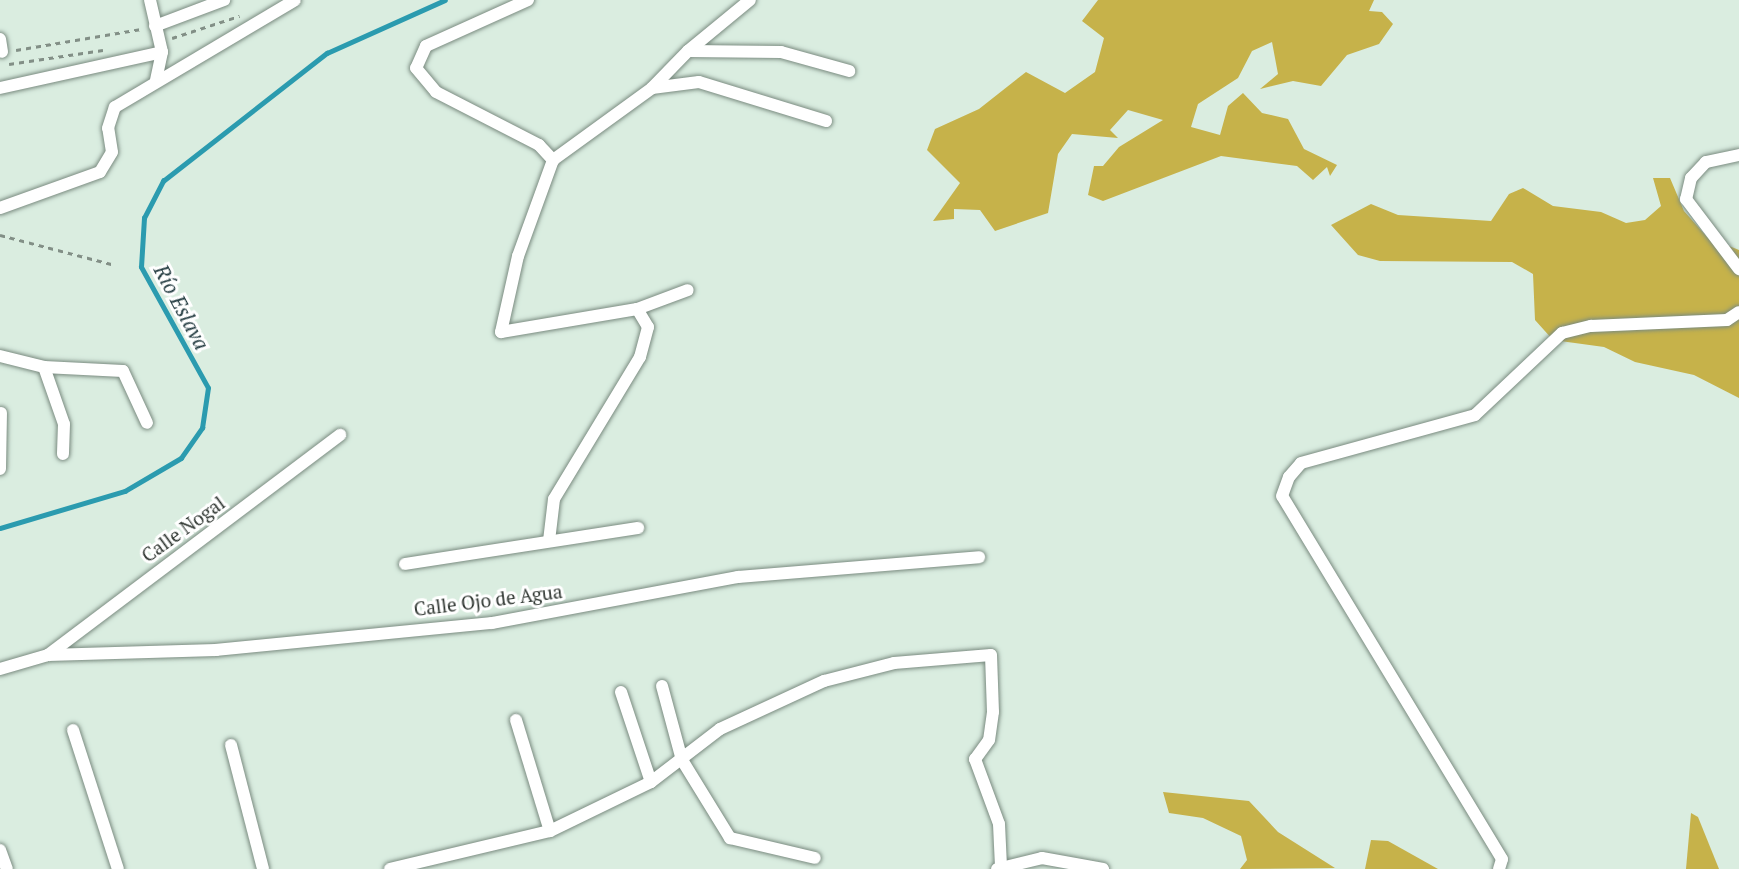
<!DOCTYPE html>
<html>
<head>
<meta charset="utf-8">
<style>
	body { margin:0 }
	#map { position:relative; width:1739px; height:869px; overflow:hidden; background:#daede0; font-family:"PT Serif",serif }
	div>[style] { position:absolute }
	.forest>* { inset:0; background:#c6b24a }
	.stream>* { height:4.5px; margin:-2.25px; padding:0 2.25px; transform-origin:2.25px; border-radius:2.25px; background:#2b9baf }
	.path>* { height:2.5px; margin-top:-1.25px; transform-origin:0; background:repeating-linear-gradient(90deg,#828f86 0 5px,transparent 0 10px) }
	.roads { filter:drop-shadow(0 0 2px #7a8b80) drop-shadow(0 0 2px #7a8b80) }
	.minor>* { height:12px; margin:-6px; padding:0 6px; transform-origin:6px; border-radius:6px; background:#fff }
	span { translate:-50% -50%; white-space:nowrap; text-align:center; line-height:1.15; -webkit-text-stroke:6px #fff; paint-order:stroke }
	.street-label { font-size:19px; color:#2f3631 }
	.water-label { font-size:21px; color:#243c41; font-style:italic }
</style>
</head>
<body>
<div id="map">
	<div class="forest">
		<div style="clip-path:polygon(1098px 0,1374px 0,1369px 11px,1382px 12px,1393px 24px,1379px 44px,1347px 55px,1321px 86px,1293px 81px,1260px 89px,1278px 74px,1272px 42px,1252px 51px,1238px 78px,1198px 104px,1191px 127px,1220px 135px,1228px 106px,1243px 93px,1262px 113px,1288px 119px,1304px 149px,1337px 165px,1330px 176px,1327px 167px,1313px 180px,1297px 166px,1221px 156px,1103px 201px,1088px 195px,1094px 166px,1103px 166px,1119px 147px,1163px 120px,1128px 110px,1110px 130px,1118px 138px,1072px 134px,1058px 154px,1048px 213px,995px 231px,980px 210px,954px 209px,954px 219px,933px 221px,960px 183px,927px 150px,935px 129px,979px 109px,1026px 72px,1065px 93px,1095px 72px,1104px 38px,1082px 21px)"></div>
		<div style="clip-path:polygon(1653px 178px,1670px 178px,1684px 211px,1707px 237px,1739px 250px,1739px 398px,1694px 375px,1635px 362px,1604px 347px,1553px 340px,1535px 320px,1533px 274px,1512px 262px,1380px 261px,1358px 255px,1331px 225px,1371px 204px,1398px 215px,1491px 221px,1509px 194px,1523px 188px,1553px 206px,1601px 212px,1626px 223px,1645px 220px,1661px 206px)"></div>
		<div style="clip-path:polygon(1163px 792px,1249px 801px,1278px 832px,1335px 868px,1240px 869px,1247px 860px,1241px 836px,1203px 818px,1169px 813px)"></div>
		<div style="clip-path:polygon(1691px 813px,1698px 817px,1719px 869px,1686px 869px)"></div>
		<div style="clip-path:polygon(1371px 840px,1388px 841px,1438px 869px,1365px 869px)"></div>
	</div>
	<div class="stream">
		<div style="left:0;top:528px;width:130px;rotate:-16.5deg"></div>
		<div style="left:125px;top:491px;width:65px;rotate:-30.5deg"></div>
		<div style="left:181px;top:458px;width:37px;rotate:-55deg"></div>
		<div style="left:202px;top:428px;width:40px;rotate:-81.5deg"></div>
		<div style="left:208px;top:388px;width:138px;rotate:-119deg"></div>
		<div style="left:141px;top:267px;width:49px;rotate:-86.5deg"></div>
		<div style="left:144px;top:218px;width:42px;rotate:-62.8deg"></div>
		<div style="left:163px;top:181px;width:208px;rotate:-38deg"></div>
		<div style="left:327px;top:53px;width:129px;rotate:-24.2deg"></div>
	</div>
	<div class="path">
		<div style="left:172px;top:38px;width:71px;rotate:-18.2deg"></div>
		<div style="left:16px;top:50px;width:127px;rotate:-9.5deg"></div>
		<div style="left:9px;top:64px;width:95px;rotate:-8.5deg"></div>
		<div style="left:0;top:235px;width:119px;rotate:14.6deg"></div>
	</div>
	<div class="roads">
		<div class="minor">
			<div style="left:150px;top:0;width:53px;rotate:77deg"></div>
			<div style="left:162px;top:52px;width:30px;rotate:102deg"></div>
			<div style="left:528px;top:0;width:112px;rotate:155.7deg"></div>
			<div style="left:426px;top:46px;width:24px;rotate:114deg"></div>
			<div style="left:416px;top:68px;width:31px;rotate:50deg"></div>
			<div style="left:436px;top:92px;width:116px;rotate:27.2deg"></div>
			<div style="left:539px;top:145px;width:21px;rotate:47deg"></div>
			<div style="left:553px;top:160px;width:102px;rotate:110deg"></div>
			<div style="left:518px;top:256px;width:78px;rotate:102.6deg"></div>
			<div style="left:501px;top:332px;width:138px;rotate:-9.6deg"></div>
			<div style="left:637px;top:309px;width:54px;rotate:-20.4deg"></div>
			<div style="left:155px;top:26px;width:74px;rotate:-20.6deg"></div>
			<div style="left:0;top:39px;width:13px;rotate:81deg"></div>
			<div style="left:688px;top:51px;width:80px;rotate:-39.4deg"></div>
			<div style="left:0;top:88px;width:166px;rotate:-12.5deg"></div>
			<div style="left:652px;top:88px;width:52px;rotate:-45.8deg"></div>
			<div style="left:688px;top:51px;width:93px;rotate:0.6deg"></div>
			<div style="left:781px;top:52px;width:71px;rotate:15.6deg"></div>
			<div style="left:1739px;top:155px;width:34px;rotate:168deg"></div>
			<div style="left:1706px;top:162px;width:22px;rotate:133deg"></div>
			<div style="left:1691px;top:178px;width:22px;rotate:103deg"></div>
			<div style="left:1686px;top:199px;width:88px;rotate:52.9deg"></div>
			<div style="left:553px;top:160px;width:122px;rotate:-36deg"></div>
			<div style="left:652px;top:88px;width:47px;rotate:-7.3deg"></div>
			<div style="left:699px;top:82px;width:133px;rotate:17.1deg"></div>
			<div style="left:0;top:208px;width:106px;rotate:-19.8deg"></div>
			<div style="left:100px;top:172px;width:23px;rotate:-59deg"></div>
			<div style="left:112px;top:152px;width:24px;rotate:-99deg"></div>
			<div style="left:108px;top:128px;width:22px;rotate:-72deg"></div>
			<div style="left:115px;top:107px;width:209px;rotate:-30.7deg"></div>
			<div style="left:0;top:356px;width:45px;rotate:14deg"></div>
			<div style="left:44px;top:367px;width:79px;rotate:2.9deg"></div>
			<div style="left:123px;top:371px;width:57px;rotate:65.2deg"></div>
			<div style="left:44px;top:367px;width:60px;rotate:70.7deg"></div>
			<div style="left:64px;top:424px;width:30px;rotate:92deg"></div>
			<div style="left:0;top:469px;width:56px;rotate:-89deg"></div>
			<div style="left:549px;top:541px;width:42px;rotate:-83.2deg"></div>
			<div style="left:554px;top:499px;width:166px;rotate:-58.8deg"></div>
			<div style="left:640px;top:357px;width:31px;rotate:-75deg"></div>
			<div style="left:648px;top:327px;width:21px;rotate:-121deg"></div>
			<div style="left:405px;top:564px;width:236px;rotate:-8.8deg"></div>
			<div style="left:48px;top:655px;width:366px;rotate:-37deg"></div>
			<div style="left:0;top:669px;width:50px;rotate:-16.3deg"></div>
			<div style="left:48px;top:655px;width:168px;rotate:-1.7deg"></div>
			<div style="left:216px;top:650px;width:277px;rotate:-5.6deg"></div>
			<div style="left:492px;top:623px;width:250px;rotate:-10.6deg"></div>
			<div style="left:738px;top:577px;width:242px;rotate:-4.7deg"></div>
			<div style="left:662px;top:686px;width:77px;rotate:74.9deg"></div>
			<div style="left:682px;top:760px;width:92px;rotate:58.4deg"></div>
			<div style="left:730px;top:838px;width:87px;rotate:13.2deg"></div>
			<div style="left:621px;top:692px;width:95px;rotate:71.6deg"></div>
			<div style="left:516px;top:720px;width:116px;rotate:73deg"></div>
			<div style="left:73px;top:730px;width:146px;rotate:72.1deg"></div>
			<div style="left:231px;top:745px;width:128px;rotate:75.5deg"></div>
			<div style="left:0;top:850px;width:20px;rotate:70deg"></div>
			<div style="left:390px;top:869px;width:164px;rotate:-13.4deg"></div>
			<div style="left:550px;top:831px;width:112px;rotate:-25.9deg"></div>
			<div style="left:651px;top:782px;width:87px;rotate:-37.5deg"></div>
			<div style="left:720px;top:729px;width:115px;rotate:-24.8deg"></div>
			<div style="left:824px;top:681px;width:72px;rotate:-14.4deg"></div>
			<div style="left:894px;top:663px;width:97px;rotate:-4.7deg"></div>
			<div style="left:991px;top:655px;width:57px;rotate:88deg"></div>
			<div style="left:993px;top:712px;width:28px;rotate:98deg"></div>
			<div style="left:989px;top:740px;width:24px;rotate:126deg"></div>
			<div style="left:975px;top:759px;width:69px;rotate:69.7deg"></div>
			<div style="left:999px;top:824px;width:42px;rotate:87.3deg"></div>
			<div style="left:997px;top:869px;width:46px;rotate:-13.7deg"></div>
			<div style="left:1042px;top:858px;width:62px;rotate:10.2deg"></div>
			<div style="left:1499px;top:869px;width:10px;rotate:-73deg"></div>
			<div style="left:1502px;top:859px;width:424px;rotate:-121.2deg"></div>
			<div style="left:1282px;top:496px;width:20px;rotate:-70deg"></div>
			<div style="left:1289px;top:477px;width:18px;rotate:-49deg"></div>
			<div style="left:1301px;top:463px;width:180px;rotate:-15.4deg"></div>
			<div style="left:1475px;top:415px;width:120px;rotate:-43.3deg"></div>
			<div style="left:1562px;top:333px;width:30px;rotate:-14deg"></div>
			<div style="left:1591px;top:326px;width:136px;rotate:-2.5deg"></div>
			<div style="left:1727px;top:320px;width:14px;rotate:-34deg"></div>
		</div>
	</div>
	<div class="street-label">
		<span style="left:183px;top:529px;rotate:-36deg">Calle Nogal</span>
		<span style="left:488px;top:600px;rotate:-7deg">Calle Ojo de Agua</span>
	</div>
	<div class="water-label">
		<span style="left:182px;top:307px;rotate:62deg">Río Eslava</span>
	</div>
</div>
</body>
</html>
